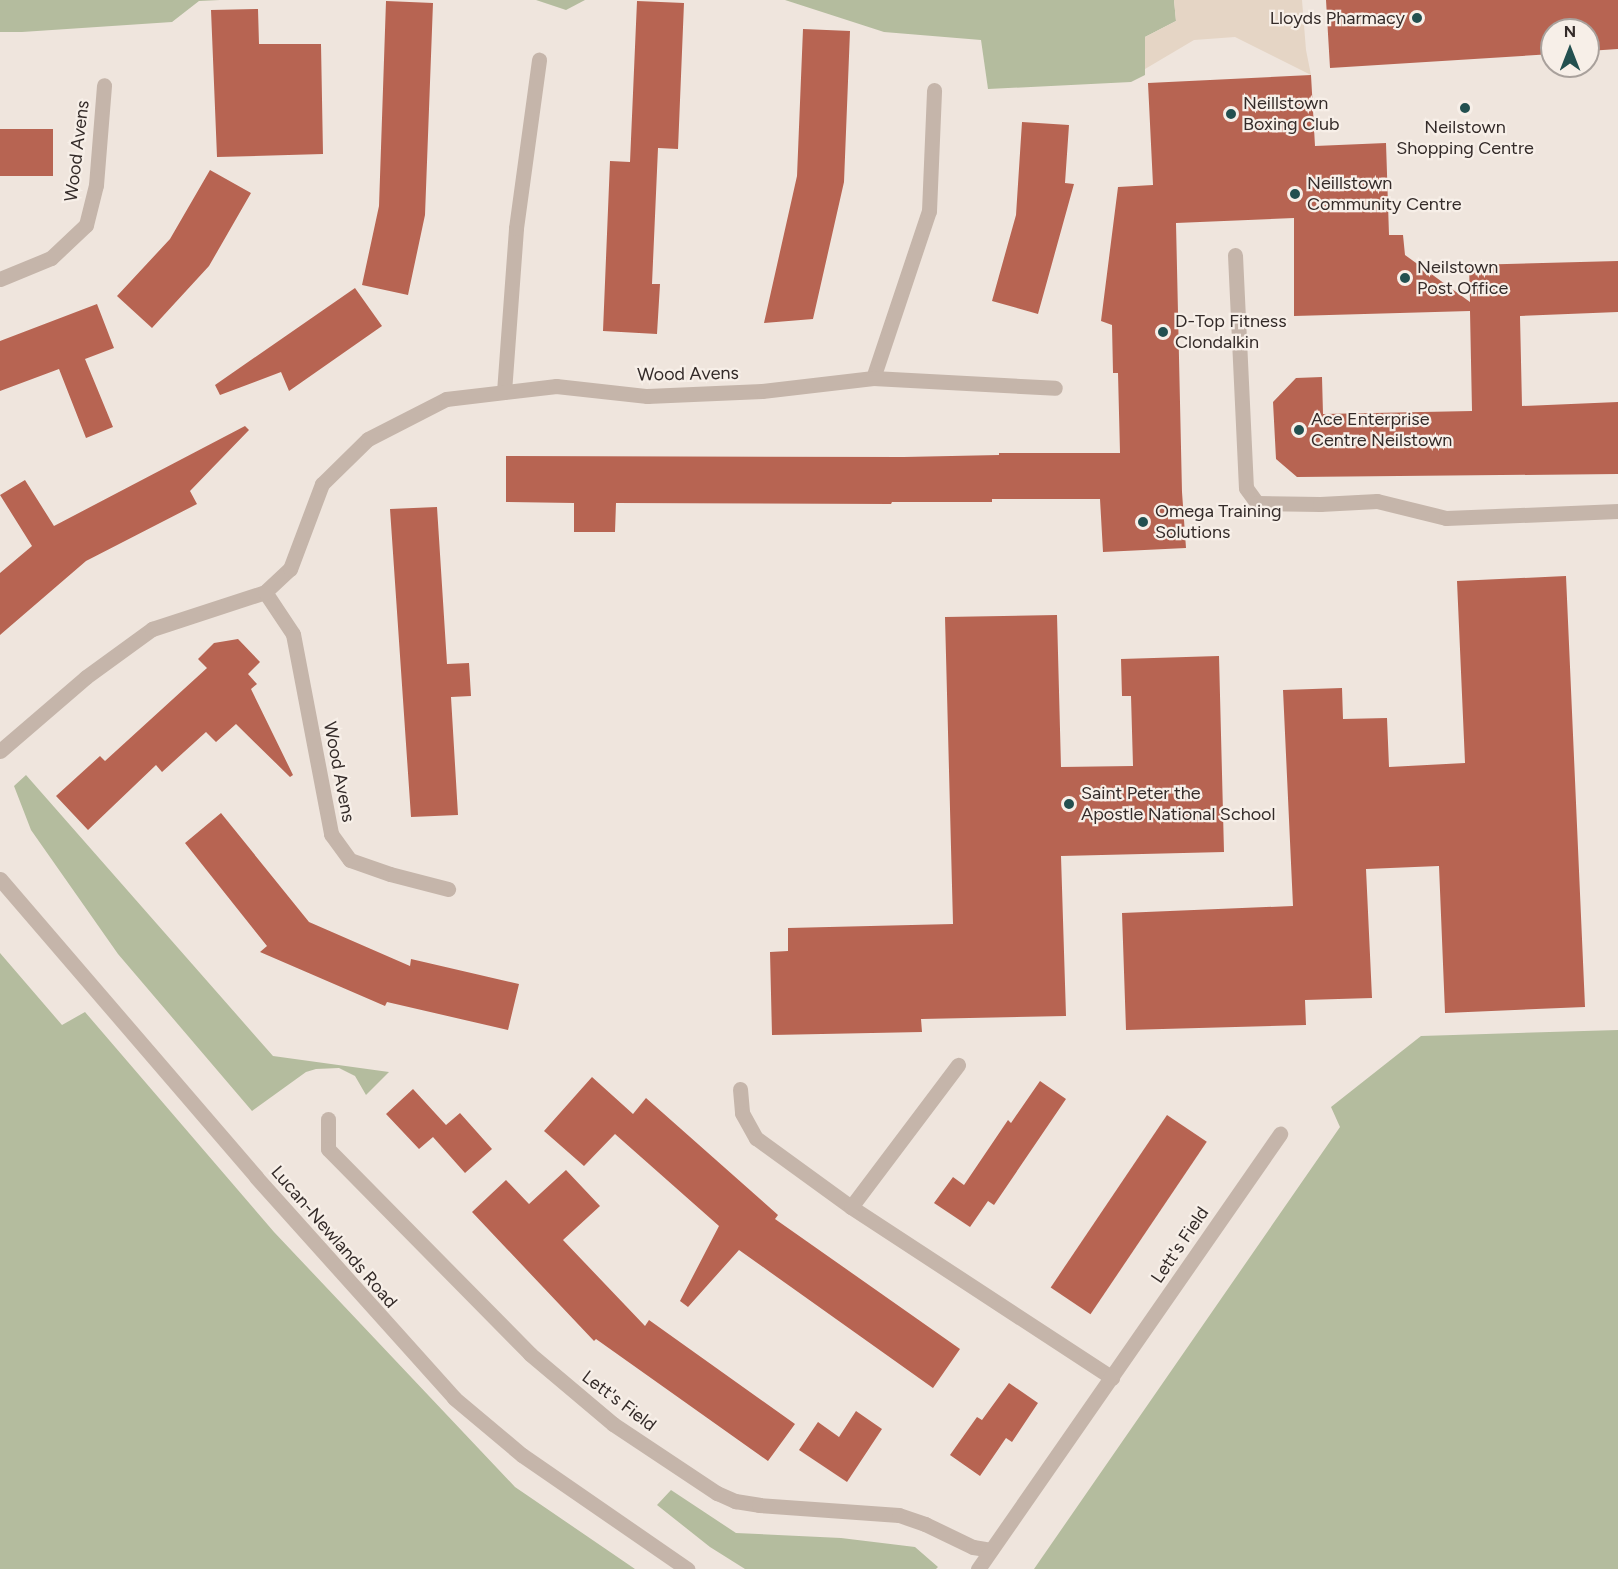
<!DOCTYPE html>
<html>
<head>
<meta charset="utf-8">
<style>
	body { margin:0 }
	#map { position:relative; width:1618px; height:1569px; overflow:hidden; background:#efe5dd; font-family:Figtree,sans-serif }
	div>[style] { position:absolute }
	.green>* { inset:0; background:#b4bc9e }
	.plaza>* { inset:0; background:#e5d5c5 }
	.building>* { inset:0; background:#b76452; transform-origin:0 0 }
	.minor>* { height:15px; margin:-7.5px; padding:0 7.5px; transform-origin:7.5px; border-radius:7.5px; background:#c5b5aa }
	.tertiary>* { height:15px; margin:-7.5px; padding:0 7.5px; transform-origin:7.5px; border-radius:7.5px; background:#c5b5aa }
	.dots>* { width:16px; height:16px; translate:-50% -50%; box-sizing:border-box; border:3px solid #f7efe8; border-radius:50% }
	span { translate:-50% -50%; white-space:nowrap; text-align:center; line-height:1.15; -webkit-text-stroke:4.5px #f7efe8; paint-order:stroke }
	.poi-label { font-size:18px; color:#342b29 }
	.right { translate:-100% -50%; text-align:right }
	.left { translate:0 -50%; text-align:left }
	.street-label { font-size:18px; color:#342b29 }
	.north { position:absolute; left:1540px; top:18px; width:60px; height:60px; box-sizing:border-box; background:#f7efe8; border:2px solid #a9a19c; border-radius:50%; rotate:0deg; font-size:16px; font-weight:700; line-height:24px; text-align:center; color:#342b29 }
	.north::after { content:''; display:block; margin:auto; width:21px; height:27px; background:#235050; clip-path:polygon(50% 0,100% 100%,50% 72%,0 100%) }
</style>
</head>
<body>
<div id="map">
	<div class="green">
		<div style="clip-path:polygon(0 0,220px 0,199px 1px,172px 22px,22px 32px,0 32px)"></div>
		<div style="clip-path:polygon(536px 0,585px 0,566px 10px)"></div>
		<div style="clip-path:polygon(785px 0,1174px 0,1176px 21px,1145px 37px,1145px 75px,1131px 82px,988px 89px,981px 40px,884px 32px)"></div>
		<div style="clip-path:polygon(26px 775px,273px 1056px,389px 1072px,366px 1095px,355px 1076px,339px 1068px,316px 1069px,306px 1072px,252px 1111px,118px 954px,31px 830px,14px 786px)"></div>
		<div style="clip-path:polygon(0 953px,62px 1025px,85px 1012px,274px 1232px,515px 1487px,635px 1569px,0 1569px)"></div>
		<div style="clip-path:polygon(1618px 1030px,1618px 1569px,1034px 1569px,1340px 1127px,1331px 1107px,1421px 1036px)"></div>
		<div style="clip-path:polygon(671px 1490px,736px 1533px,841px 1538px,915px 1547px,938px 1567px,936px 1569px,745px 1569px,710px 1547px,657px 1505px)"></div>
	</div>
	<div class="plaza">
		<div style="clip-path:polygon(1174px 0,1302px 0,1306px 50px,1311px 75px,1235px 37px,1194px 40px,1145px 69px,1145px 37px,1176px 21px)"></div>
	</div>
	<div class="building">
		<div style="clip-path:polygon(1326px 0,1618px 0,1618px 49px,1588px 51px,1588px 30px,1552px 30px,1552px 54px,1330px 68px)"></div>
		<div style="clip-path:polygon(386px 1px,433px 3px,425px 215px,408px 295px,362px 285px,379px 206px)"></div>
		<div style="clip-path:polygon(637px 1px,684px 3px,678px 149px,658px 148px,652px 284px,660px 284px,657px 334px,603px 331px,610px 161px,630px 162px)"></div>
		<div style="clip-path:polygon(258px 9px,259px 44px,321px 44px,323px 154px,217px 157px,211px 10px)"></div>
		<div style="clip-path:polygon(803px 29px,850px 31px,844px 182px,813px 319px,764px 323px,797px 176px)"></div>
		<div style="clip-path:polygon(1311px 75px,1315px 146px,1386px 143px,1389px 235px,1403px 235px,1405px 255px,1470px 302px,1469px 265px,1618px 261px,1618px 312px,1520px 316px,1522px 406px,1618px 402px,1618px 474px,1297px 477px,1276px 459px,1273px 402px,1296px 378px,1322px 377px,1323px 414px,1472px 411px,1470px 311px,1294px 316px,1294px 218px,1176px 223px,1182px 492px,1186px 548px,1103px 552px,1100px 499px,992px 499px,992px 502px,892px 502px,891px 504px,616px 503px,615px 532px,574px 532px,574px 503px,506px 502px,506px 456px,904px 457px,999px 455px,999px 453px,1120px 453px,1118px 373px,1113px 373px,1112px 325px,1101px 321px,1118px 187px,1153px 185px,1148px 83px)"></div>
		<div style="clip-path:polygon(1022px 122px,1069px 125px,1065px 183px,1074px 184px,1038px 314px,992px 301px,1016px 215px)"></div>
		<div style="left:0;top:129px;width:53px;height:47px"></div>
		<div style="clip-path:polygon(210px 170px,251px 193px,209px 266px,152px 328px,117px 296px,170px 239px)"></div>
		<div style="clip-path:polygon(355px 288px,382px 326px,289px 391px,281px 372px,220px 395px,215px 385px)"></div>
		<div style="clip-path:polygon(97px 304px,114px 348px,85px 359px,113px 427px,86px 438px,59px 369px,0 391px,0 341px)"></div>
		<div style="clip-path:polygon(245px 426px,249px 430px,190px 491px,197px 504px,86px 561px,0 635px,0 573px,32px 546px,0 495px,25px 480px,54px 526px)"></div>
		<div style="clip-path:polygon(437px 507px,447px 664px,469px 663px,471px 696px,451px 697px,458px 815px,411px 817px,390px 509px)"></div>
		<div style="clip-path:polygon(1566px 576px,1585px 1007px,1445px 1013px,1439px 866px,1366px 869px,1372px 998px,1305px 1000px,1306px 1025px,1126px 1030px,1122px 913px,1293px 906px,1283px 690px,1342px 688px,1343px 719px,1387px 718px,1389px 767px,1465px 763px,1457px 581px)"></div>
		<div style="clip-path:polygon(1057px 615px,1061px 767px,1133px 766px,1131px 696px,1122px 696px,1121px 659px,1219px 656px,1224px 852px,1061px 856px,1066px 1016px,921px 1019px,922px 1032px,772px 1035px,770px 952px,788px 951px,788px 928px,953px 924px,945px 617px)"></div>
		<div style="clip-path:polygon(238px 639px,260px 662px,248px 674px,257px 684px,251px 689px,293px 775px,290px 777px,236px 724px,216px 742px,206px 732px,162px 772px,156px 765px,88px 830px,56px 796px,100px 756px,105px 761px,207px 668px,198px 659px,214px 643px)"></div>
		<div style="clip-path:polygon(221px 813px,309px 922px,410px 966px,411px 959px,519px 984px,508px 1030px,387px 1002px,385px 1006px,260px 952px,267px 946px,185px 843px)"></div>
		<div style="clip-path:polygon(592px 1077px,633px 1114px,646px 1098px,778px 1215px,775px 1219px,960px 1349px,933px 1388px,739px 1250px,688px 1307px,680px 1301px,719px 1226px,615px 1134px,584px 1166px,544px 1131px)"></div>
		<div style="clip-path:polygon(1040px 1081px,1066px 1099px,994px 1205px,988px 1201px,970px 1227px,934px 1203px,953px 1177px,964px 1185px,1008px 1120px,1011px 1123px)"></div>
		<div style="clip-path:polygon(413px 1089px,446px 1125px,460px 1113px,492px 1149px,465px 1173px,433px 1137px,419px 1149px,386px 1114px)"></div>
		<div style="left:1167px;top:1115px;width:48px;height:208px;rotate:34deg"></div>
		<div style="clip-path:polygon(566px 1170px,600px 1206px,563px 1240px,645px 1326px,649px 1320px,795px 1424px,768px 1461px,596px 1339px,594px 1341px,472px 1212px,506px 1180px,529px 1204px)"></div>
		<div style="clip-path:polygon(1009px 1383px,1038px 1403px,1012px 1442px,1006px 1438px,980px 1476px,950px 1455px,977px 1417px,982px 1420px)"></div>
		<div style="clip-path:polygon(856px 1411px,882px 1429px,847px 1482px,799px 1450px,818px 1422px,839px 1437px)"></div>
	</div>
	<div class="minor">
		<div style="left:1235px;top:255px;width:233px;rotate:87.3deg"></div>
		<div style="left:1246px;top:488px;width:19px;rotate:54deg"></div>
		<div style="left:1257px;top:503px;width:63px;rotate:0.9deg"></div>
		<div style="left:1320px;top:504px;width:57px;rotate:-3deg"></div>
		<div style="left:1377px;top:501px;width:71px;rotate:13.8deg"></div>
		<div style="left:1446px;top:518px;width:172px;rotate:-2.3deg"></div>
		<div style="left:0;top:279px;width:55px;rotate:-22.4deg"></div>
		<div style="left:51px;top:258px;width:48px;rotate:-43.3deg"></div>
		<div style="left:86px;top:225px;width:41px;rotate:-76deg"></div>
		<div style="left:96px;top:185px;width:100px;rotate:-85.4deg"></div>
		<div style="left:873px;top:378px;width:176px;rotate:-71.5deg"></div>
		<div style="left:929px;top:211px;width:121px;rotate:-87.6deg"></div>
		<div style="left:504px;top:392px;width:164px;rotate:-85.8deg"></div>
		<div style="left:516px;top:228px;width:170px;rotate:-82.2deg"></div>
		<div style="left:265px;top:592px;width:50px;rotate:56.3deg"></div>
		<div style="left:293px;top:634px;width:204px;rotate:79.2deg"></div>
		<div style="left:331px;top:834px;width:32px;rotate:54deg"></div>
		<div style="left:350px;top:860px;width:42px;rotate:19.3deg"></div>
		<div style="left:390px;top:874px;width:60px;rotate:14.5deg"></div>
		<div style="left:0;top:751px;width:113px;rotate:-40.7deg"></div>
		<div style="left:86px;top:677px;width:82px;rotate:-36deg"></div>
		<div style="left:152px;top:629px;width:119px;rotate:-18.1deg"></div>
		<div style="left:265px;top:592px;width:34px;rotate:-43deg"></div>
		<div style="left:290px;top:569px;width:91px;rotate:-69.4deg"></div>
		<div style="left:322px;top:484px;width:64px;rotate:-44.4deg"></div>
		<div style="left:368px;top:439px;width:88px;rotate:-27.1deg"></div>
		<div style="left:446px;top:399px;width:111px;rotate:-6.7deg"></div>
		<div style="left:556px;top:386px;width:92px;rotate:6.3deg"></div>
		<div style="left:647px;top:396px;width:115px;rotate:-2.5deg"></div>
		<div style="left:762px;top:391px;width:112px;rotate:-6.7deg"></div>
		<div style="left:873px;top:378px;width:182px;rotate:3.1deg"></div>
		<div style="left:740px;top:1089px;width:24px;rotate:85deg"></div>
		<div style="left:742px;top:1113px;width:29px;rotate:61deg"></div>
		<div style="left:756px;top:1138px;width:117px;rotate:36deg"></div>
		<div style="left:851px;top:1207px;width:312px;rotate:33.2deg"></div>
		<div style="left:328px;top:1119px;width:30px;rotate:90deg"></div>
		<div style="left:328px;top:1149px;width:288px;rotate:45.4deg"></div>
		<div style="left:530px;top:1354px;width:109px;rotate:40.1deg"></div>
		<div style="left:613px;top:1424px;width:125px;rotate:33.6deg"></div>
		<div style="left:717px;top:1493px;width:20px;rotate:24deg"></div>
		<div style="left:735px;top:1501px;width:24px;rotate:9deg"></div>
		<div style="left:759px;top:1505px;width:140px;rotate:4.1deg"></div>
		<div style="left:899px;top:1515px;width:28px;rotate:19deg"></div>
		<div style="left:925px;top:1524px;width:53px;rotate:25.6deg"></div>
		<div style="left:973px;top:1547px;width:18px;rotate:9deg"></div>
		<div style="left:851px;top:1207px;width:178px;rotate:-53deg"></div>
		<div style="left:978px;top:1569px;width:530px;rotate:-55.23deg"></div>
	</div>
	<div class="tertiary">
		<div style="left:0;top:879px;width:393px;rotate:49.3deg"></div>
		<div style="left:256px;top:1177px;width:297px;rotate:48.1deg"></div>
		<div style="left:454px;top:1398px;width:89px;rotate:40deg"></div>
		<div style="left:522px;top:1455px;width:201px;rotate:34.6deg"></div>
	</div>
	<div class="dots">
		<div style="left:1417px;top:18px;background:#235050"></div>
		<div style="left:1465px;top:108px;background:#235050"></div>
		<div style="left:1231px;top:114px;background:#235050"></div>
		<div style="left:1295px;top:194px;background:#235050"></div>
		<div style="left:1405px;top:278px;background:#235050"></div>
		<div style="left:1163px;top:332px;background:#235050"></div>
		<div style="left:1299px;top:430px;background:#235050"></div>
		<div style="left:1143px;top:522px;background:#235050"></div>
		<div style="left:1069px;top:804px;background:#235050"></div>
	</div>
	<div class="poi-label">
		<span class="right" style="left:1405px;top:18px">Lloyds Pharmacy</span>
		<span class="left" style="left:1243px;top:114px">Neillstown<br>Boxing Club</span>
		<span style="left:1465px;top:138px">Neilstown<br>Shopping Centre</span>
		<span class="left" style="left:1307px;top:194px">Neillstown<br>Community Centre</span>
		<span class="left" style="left:1417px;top:278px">Neilstown<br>Post Office</span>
		<span class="left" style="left:1175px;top:332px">D-Top Fitness<br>Clondalkin</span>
		<span class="left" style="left:1311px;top:430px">Ace Enterprise<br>Centre Neilstown</span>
		<span class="left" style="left:1155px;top:522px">Omega Training<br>Solutions</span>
		<span class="left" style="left:1081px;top:804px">Saint Peter the<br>Apostle National School</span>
	</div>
	<div class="street-label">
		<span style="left:77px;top:151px;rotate:-83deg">Wood Avens</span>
		<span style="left:688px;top:374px;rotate:-1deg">Wood Avens</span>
		<span style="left:339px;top:772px;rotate:79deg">Wood Avens</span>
		<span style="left:334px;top:1237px;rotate:49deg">Lucan-Newlands Road</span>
		<span style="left:1180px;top:1245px;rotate:-56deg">Lett's Field</span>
		<span style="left:619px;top:1401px;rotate:37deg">Lett's Field</span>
	</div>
	<div class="north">N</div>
</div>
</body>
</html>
